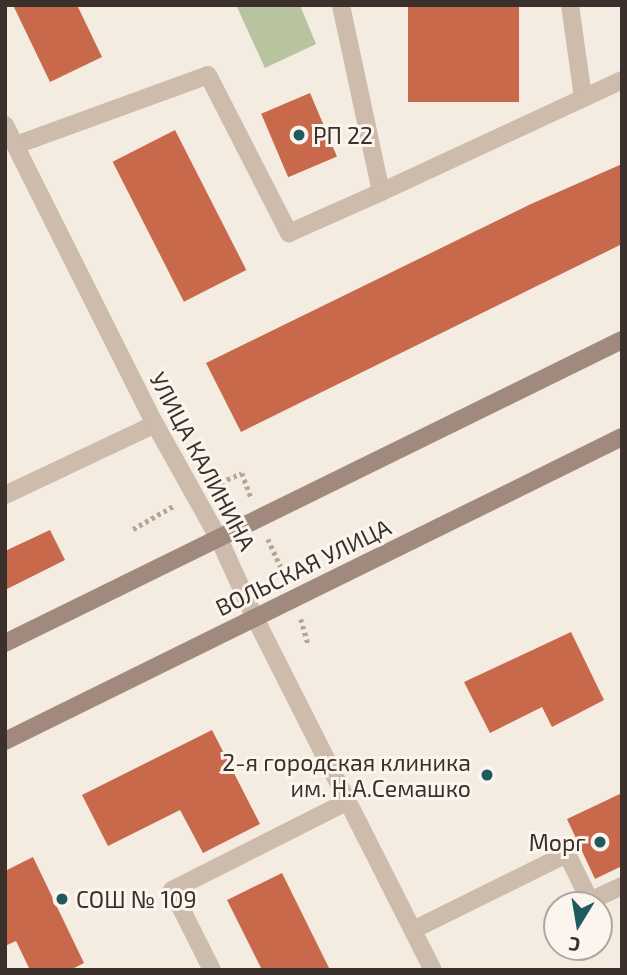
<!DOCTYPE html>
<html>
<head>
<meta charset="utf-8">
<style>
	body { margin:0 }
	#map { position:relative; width:627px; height:975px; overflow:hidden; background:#f4ebe1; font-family:"Exo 2",sans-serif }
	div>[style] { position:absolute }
	.green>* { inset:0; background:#b8c4a0 }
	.building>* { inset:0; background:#c8694b; transform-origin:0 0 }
	.path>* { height:4.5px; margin-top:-2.25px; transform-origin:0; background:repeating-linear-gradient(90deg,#b9a596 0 3.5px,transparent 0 7px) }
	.lane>* { height:18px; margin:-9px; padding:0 9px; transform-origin:9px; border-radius:9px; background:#cdbbac }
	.street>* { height:18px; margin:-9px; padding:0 9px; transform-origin:9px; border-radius:9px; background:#cdbbac }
	.secondary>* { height:18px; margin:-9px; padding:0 9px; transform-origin:9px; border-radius:9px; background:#a18a7d }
	.dots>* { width:19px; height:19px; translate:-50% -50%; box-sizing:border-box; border:4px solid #fbf5ee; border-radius:50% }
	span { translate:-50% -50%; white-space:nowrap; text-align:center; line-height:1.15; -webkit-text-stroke:6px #fbf5ee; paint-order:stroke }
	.poi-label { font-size:23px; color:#3b302b }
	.left { translate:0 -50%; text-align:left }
	.right { translate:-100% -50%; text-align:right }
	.street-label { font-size:23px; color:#3b302b }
	.frame { position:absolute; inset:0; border:7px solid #3b302b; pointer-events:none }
	.north { position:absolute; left:543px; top:891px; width:70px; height:70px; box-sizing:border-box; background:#fbf5ee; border:2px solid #aea6a0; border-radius:50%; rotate:191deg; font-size:19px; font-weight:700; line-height:28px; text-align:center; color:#3b302b }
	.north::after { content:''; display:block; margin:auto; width:24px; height:32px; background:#1f5a5e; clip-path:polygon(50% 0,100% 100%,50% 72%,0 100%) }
</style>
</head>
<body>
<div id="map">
	<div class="green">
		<div style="clip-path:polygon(236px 5px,300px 5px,316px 44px,265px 68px)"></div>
	</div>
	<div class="building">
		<div style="clip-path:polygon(13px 5px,77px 5px,102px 57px,50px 82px)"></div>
		<div style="left:408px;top:5px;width:111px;height:97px"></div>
		<div style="left:310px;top:93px;width:69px;height:53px;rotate:67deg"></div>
		<div style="left:175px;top:130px;width:157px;height:70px;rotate:63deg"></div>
		<div style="clip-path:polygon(622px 164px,622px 244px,241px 432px,206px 363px,531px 204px)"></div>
		<div style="clip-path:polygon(50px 530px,65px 560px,5px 590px,5px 551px)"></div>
		<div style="clip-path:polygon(571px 632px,604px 700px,552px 727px,542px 707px,490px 733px,464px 682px)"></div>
		<div style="clip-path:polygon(212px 730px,260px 824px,203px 853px,180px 810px,108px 846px,82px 795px)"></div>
		<div style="clip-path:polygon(622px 793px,622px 866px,595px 879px,567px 819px)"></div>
		<div style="clip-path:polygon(33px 857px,84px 963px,70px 970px,30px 970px,16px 941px,5px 946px,5px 871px)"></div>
		<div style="clip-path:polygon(282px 873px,330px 970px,262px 970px,227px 900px)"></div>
	</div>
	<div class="path">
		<div style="left:214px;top:485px;width:30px;rotate:-23deg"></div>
		<div style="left:242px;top:473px;width:27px;rotate:70deg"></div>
		<div style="left:133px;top:529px;width:48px;rotate:-29.7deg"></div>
		<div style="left:268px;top:539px;width:43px;rotate:65.2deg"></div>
		<div style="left:301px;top:619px;width:26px;rotate:74deg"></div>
	</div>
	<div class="lane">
		<div style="left:570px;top:5px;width:94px;rotate:82deg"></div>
		<div style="left:16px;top:145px;width:204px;rotate:-20deg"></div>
		<div style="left:208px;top:75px;width:178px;rotate:62.9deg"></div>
		<div style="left:289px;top:233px;width:101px;rotate:-24deg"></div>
		<div style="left:381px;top:192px;width:191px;rotate:-102.1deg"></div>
		<div style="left:381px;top:192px;width:266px;rotate:-24.9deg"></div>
		<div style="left:5px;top:495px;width:166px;rotate:-25.3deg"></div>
		<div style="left:413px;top:930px;width:172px;rotate:-26.3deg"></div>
		<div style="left:567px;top:854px;width:52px;rotate:63.9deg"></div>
		<div style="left:590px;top:901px;width:35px;rotate:-25deg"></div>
		<div style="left:212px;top:970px;width:89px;rotate:-116.6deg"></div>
		<div style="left:172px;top:890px;width:197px;rotate:-26.8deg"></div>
	</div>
	<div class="street">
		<div style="left:5px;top:125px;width:335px;rotate:63.4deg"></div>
		<div style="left:155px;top:424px;width:132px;rotate:60.9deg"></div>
		<div style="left:219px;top:539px;width:87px;rotate:65.5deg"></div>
		<div style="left:255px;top:618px;width:394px;rotate:63.2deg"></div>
	</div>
	<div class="secondary">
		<div style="left:5px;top:643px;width:687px;rotate:-26.16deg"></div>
		<div style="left:5px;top:741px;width:688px;rotate:-26.23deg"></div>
	</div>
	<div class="dots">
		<div style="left:299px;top:135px;background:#1f5a5e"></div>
		<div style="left:487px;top:775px;background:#1f5a5e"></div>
		<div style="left:600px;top:842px;background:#1f5a5e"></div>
		<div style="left:62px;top:899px;background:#1f5a5e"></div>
	</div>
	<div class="poi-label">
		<span class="left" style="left:313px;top:135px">РП 22</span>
		<span class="right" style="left:471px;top:775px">2-я городская клиника<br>им. Н.А.Семашко</span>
		<span class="right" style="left:586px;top:842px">Морг</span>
		<span class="left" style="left:76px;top:899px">СОШ № 109</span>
	</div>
	<div class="street-label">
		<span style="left:203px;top:461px;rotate:62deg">УЛИЦА КАЛИНИНА</span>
		<span style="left:303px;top:567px;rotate:-26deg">ВОЛЬСКАЯ УЛИЦА</span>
	</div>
	<div class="frame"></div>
	<div class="north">С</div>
</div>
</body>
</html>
